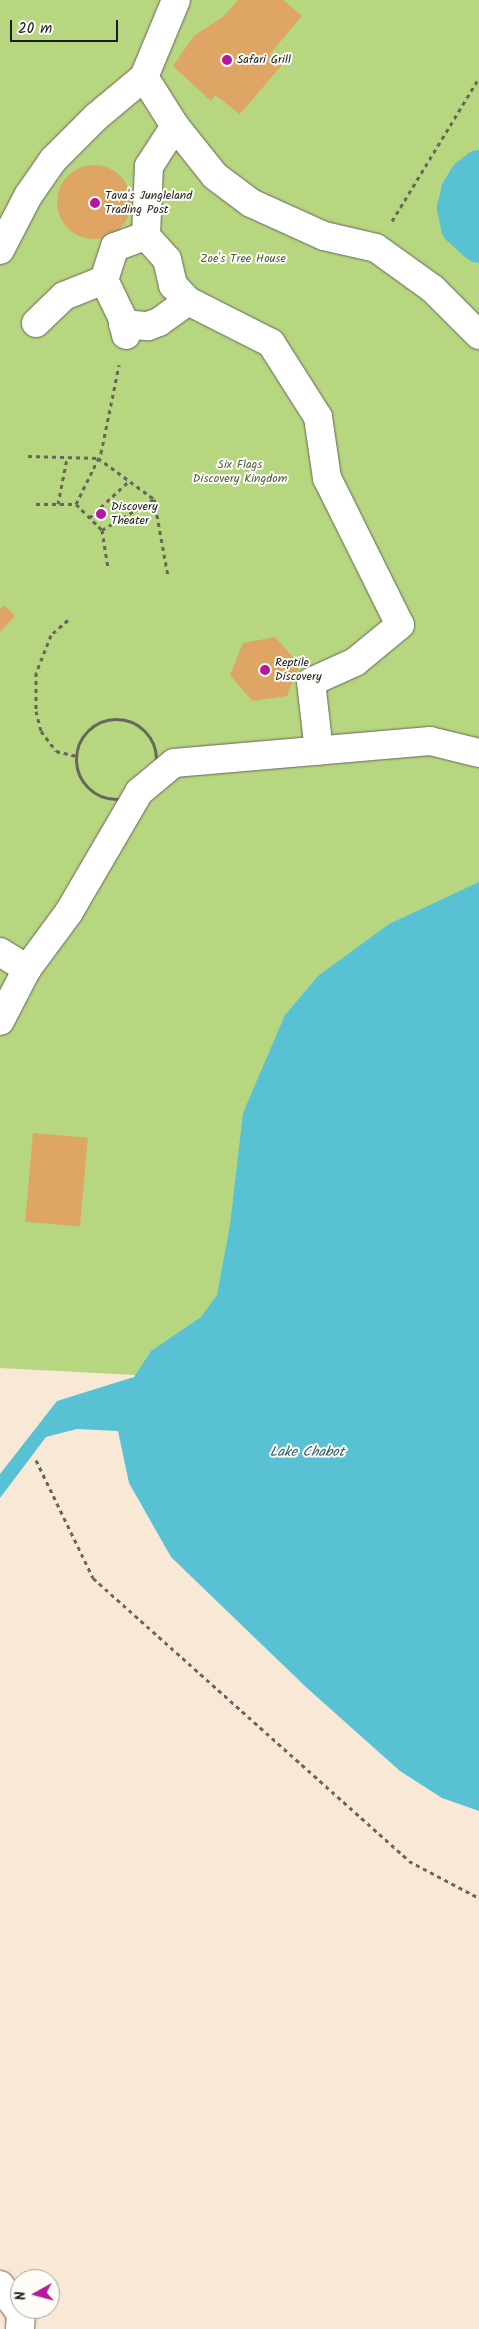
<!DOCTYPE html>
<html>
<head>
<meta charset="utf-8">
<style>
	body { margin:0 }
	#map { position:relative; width:479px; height:2329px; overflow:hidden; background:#f8e9d6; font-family:Kalam,sans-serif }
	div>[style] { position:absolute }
	.green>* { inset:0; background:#b6d77f }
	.water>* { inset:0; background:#58c2d4 }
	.canal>* { height:38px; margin:-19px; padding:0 19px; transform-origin:19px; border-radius:19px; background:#58c2d4 }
	.building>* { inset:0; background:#dea565; transform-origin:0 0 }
	.round { border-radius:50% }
	.path>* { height:3px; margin-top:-1.5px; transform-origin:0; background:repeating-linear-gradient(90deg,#69645d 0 4px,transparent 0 8px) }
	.path>.ring { margin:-1.5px; padding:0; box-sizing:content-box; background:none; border:3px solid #69645d; border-radius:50% }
	.roads { filter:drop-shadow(0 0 1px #69645d) drop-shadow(0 0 1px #69645d) }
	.minor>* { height:28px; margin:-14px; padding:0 14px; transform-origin:14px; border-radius:14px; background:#fff }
	.dots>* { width:14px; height:14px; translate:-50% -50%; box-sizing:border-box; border:2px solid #fdfcf7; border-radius:50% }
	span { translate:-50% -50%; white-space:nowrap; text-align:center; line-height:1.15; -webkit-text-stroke:4px #fdfcf7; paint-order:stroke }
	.poi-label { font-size:12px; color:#1c1c1c }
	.left { translate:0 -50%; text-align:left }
	.park-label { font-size:12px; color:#525d3f }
	.water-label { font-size:14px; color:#345e66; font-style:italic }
	.north { position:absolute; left:10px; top:2269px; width:50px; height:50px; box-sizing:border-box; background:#fdfcf7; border:1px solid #a3a29f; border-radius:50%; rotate:263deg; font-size:14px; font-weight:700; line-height:20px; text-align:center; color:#1c1c1c }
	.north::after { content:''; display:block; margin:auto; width:18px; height:22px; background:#b5179e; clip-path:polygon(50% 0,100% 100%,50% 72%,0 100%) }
	.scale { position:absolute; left:10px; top:20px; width:108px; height:22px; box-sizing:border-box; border:2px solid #1c1c1c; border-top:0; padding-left:6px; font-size:15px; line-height:18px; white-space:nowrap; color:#1c1c1c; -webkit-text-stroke:4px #fdfcf7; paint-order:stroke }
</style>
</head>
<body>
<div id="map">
	<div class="green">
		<div style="clip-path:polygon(0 0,479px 0,479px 944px,291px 1265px,173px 1377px,0 1368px)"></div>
	</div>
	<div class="water">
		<div style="clip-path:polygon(479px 182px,479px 226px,469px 207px,474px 184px)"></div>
		<div style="clip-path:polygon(479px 882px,479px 1811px,442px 1798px,400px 1771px,307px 1688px,171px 1557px,129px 1483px,118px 1431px,77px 1429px,46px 1437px,0 1498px,0 1474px,57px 1401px,134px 1377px,151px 1351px,201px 1317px,217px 1295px,230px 1225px,243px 1113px,285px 1015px,318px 976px,389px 924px)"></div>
	</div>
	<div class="canal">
		<div style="left:479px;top:169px;width:14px;rotate:141deg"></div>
		<div style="left:468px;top:178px;width:15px;rotate:122deg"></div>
		<div style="left:460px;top:191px;width:17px;rotate:103deg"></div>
		<div style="left:456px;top:208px;width:19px;rotate:78deg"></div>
		<div style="left:460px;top:227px;width:25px;rotate:42deg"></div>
	</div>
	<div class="building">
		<div style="clip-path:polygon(238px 0,283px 0,302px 16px,270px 54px,282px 65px,240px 114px,215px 95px,211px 101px,173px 66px,194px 36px,224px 16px)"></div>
		<div class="round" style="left:57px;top:165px;width:74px;height:74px"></div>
		<div style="clip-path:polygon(4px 605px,15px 616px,0 632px,0 609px)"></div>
		<div style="clip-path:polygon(275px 637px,300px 665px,287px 696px,252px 701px,230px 675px,243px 643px)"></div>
		<div style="left:33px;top:1133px;width:55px;height:89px;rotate:5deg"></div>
	</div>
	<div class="path">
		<div style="left:392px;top:221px;width:167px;rotate:-58.7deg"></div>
		<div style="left:28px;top:456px;width:70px;rotate:1.6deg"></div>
		<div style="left:98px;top:458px;width:69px;rotate:36.2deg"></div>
		<div style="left:154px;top:499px;width:78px;rotate:79.7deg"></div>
		<div style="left:36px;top:504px;width:40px"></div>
		<div style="left:76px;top:504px;width:37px;rotate:45deg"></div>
		<div style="left:102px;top:530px;width:38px;rotate:81deg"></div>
		<div style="left:58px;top:504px;width:47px;rotate:-78.9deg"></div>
		<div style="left:76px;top:504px;width:57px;rotate:-63.9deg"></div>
		<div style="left:101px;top:453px;width:90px;rotate:-78.4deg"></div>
		<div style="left:89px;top:518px;width:54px;rotate:-42.8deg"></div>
		<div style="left:102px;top:530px;width:61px;rotate:-30.8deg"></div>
		<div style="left:68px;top:620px;width:23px;rotate:139deg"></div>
		<div style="left:51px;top:635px;width:41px;rotate:111.5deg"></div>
		<div style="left:36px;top:673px;width:38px;rotate:90deg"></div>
		<div style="left:36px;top:711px;width:21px;rotate:76deg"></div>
		<div style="left:41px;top:731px;width:25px;rotate:53deg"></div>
		<div style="left:56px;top:751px;width:21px;rotate:14deg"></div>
		<div class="ring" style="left:76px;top:719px;width:77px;height:77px"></div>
		<div style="left:36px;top:1460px;width:131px;rotate:64.2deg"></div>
		<div style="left:93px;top:1578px;width:424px;rotate:41.8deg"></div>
		<div style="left:409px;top:1861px;width:79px;rotate:27.9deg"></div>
	</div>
	<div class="roads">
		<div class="minor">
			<div style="left:144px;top:77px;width:58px;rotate:57.7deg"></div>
			<div style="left:175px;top:126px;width:64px;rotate:51.3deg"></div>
			<div style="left:215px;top:176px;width:45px;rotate:36.9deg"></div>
			<div style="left:251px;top:203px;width:80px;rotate:24.3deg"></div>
			<div style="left:324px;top:236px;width:53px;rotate:13deg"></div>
			<div style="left:376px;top:248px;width:70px;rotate:35.7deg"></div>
			<div style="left:433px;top:289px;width:65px;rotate:45deg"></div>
			<div style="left:175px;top:126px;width:48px;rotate:123deg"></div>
			<div style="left:149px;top:166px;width:70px;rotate:92.5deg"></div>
			<div style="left:146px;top:236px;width:31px;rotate:48deg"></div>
			<div style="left:167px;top:259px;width:27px;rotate:77deg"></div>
			<div style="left:173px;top:285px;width:22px;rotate:47deg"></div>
			<div style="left:188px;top:301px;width:93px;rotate:26.8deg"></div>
			<div style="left:271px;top:343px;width:88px;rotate:57.6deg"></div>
			<div style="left:318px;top:417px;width:62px;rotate:81.6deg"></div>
			<div style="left:327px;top:478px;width:164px;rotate:63.6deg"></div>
			<div style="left:400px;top:625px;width:58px;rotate:140.6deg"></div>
			<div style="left:355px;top:662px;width:48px;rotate:155.6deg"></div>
			<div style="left:311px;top:682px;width:69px;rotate:83.4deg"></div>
			<div style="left:0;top:250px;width:61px;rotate:-62.6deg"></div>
			<div style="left:28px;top:196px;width:44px;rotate:-55.2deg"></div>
			<div style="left:53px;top:160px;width:61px;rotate:-45deg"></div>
			<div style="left:96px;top:117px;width:62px;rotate:-39.8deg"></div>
			<div style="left:144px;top:77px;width:83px;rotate:-67.4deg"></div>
			<div style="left:36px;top:323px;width:39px;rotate:-44deg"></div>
			<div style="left:64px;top:296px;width:43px;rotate:-21.8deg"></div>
			<div style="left:123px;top:324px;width:25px;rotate:5deg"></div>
			<div style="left:148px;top:326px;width:12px;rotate:-20deg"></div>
			<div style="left:159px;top:322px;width:36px;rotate:-36deg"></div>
			<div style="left:126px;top:335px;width:18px;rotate:-103deg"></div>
			<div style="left:122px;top:317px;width:41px;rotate:-115.9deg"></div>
			<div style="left:104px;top:280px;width:35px;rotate:-72deg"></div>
			<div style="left:115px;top:247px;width:33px;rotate:-20deg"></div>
			<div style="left:0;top:952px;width:32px;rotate:32deg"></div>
			<div style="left:27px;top:969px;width:71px;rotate:-53.6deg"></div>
			<div style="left:69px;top:912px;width:139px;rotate:-59.7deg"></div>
			<div style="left:139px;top:792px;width:45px;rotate:-39.6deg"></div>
			<div style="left:174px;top:763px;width:257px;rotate:-4.9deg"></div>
			<div style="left:430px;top:741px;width:50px;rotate:13.8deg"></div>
			<div style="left:0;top:1021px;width:59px;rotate:-62.6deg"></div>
			<div style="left:0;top:2285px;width:36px;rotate:54deg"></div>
			<div style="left:21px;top:2314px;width:15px;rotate:94deg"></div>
		</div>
	</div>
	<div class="dots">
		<div style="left:227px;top:60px;background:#b5179e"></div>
		<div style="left:95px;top:203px;background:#b5179e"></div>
		<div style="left:101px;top:514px;background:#b5179e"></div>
		<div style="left:265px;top:670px;background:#b5179e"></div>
	</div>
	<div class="poi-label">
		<span class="left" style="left:237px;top:60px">Safari Grill</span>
		<span class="left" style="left:105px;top:203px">Tava's Jungleland<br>Trading Post</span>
		<span class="left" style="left:111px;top:514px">Discovery<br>Theater</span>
		<span class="left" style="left:275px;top:670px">Reptile<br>Discovery</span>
	</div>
	<div class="park-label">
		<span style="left:243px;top:259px">Zoe's Tree House</span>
		<span style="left:240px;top:472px">Six Flags<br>Discovery Kingdom</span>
	</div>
	<div class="water-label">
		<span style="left:307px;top:1452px">Lake Chabot</span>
	</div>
	<div class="north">N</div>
	<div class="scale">20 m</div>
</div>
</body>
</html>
